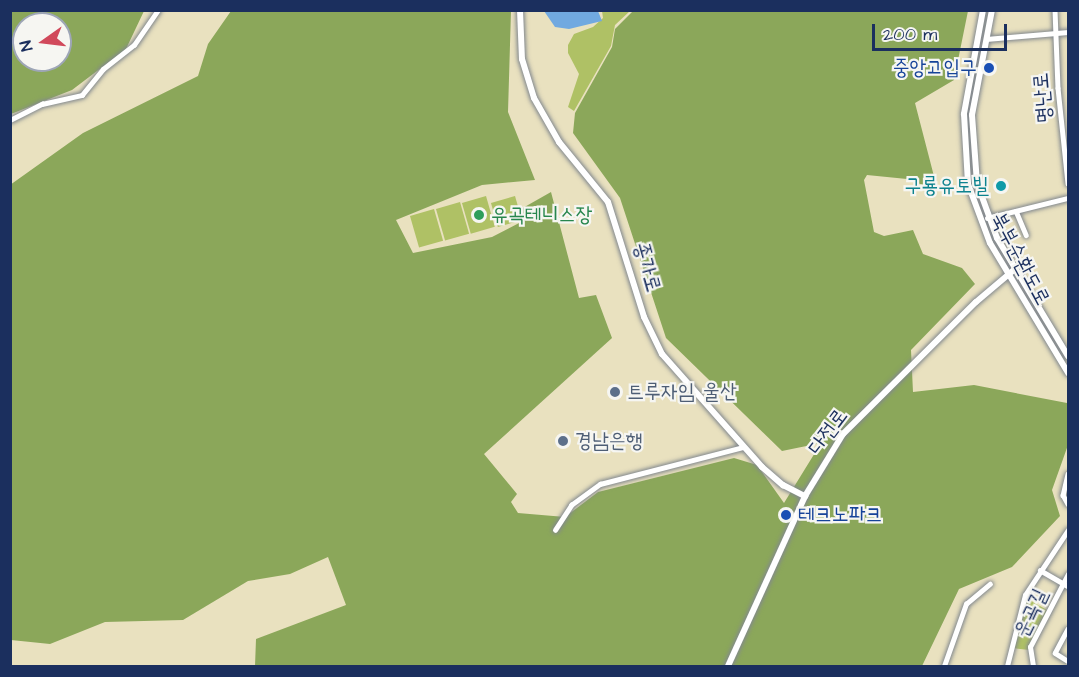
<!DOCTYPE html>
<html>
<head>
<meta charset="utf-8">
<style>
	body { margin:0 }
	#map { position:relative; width:1079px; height:677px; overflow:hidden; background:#e9e1bf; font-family:"Architects Daughter","Poor Story",sans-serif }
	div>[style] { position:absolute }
	.green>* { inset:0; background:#afc165; transform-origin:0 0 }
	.forest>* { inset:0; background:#8ba75a }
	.water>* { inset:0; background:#71a9e0 }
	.roads { filter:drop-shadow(0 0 2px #82888e) drop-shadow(0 0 2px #82888e) }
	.minor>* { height:4.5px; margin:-2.25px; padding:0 2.25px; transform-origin:2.25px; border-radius:2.25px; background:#fff }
	.major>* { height:6px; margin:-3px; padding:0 3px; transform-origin:3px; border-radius:3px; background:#fff }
	.dots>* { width:16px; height:16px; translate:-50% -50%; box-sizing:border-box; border:3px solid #f6f6f2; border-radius:50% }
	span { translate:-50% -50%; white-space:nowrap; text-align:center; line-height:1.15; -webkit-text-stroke:4.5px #f6f6f2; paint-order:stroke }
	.transit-label { font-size:21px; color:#164399 }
	.right { translate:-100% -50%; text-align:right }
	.left { translate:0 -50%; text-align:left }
	.street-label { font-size:21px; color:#1b2f5e }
	.culture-label { font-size:21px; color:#0d838f }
	.leisure-label { font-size:21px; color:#27864d }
	.service-label { font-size:21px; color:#4e5e75 }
	.frame { position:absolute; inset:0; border:12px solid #1b2f5e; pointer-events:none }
	.north { position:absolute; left:12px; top:12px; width:60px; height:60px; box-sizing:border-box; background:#f6f6f2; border:2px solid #9ea6b7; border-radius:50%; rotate:256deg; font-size:16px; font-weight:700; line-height:24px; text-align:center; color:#1b2f5e }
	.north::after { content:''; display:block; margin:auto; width:21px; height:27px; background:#d1495b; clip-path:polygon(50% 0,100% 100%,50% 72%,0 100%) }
	.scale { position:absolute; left:872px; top:24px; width:135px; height:27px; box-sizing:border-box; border:3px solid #1b2f5e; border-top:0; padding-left:8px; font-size:18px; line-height:21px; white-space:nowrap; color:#1b2f5e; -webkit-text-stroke:4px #f6f6f2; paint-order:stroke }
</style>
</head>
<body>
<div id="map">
	<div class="green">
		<div style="clip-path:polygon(602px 11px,630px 11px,615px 25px,611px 46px,574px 111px,568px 107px,579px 74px,568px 53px,568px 45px,574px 34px,593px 27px,603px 18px)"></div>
		<div style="left:486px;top:196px;width:32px;height:25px;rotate:74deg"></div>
		<div style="left:515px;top:196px;width:25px;height:25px;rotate:74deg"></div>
		<div style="left:460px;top:202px;width:33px;height:25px;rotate:74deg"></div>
		<div style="left:434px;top:209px;width:33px;height:25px;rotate:74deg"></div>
		<div style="clip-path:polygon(1026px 598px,1047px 610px,1029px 650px,1013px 648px)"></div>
	</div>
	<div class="forest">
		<div style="clip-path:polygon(evenodd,11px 11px,144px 11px,126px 49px,72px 90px,11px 114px,11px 11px,24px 24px,60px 24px,60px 60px,24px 60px,24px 24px)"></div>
		<div style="clip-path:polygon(231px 11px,511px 11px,508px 112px,535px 180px,482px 185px,396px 220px,413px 253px,492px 237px,523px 221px,521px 209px,551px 192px,579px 298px,596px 295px,612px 338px,484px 454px,517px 494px,511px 502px,518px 513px,565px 517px,598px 492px,734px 458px,757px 465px,784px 503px,821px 443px,782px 451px,666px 338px,620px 198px,573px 133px,575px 113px,612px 47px,615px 29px,633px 11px,968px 11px,954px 80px,915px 103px,936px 184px,928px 187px,907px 179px,867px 175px,864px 180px,874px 232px,884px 236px,913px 230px,923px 254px,962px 268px,975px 284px,911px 350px,913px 392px,974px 385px,1067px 403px,1068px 445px,1052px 490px,1060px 516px,1012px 567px,959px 589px,922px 666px,255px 666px,256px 639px,346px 605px,328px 557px,290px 574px,248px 581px,183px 620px,105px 622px,50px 644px,11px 640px,10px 185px,83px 133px,198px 76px,208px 44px)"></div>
	</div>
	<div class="water">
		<div style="clip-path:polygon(544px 11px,598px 11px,602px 21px,569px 29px,555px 27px)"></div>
	</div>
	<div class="roads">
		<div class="minor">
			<div style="left:1055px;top:10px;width:78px;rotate:87.8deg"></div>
			<div style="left:1058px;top:88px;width:96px;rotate:84deg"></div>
			<div style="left:986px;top:39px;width:82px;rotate:-4.9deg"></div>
			<div style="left:10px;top:120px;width:36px;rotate:-27deg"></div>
			<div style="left:42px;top:104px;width:41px;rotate:-12.7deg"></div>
			<div style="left:82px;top:95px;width:33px;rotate:-51deg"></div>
			<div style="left:103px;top:69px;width:39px;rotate:-38deg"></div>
			<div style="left:134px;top:45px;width:42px;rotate:-55.6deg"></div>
			<div style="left:1016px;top:211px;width:26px;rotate:67deg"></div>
			<div style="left:987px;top:218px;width:83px;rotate:-13.9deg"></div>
			<div style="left:1068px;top:474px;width:22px;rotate:103deg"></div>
			<div style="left:1063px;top:495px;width:10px;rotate:61deg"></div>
			<div style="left:555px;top:530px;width:30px;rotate:-57deg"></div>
			<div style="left:571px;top:505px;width:36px;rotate:-36deg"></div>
			<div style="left:600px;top:484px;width:148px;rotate:-14.5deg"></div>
			<div style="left:1040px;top:570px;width:32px;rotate:30deg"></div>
			<div style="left:1068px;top:629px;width:27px;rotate:118deg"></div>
			<div style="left:1055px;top:653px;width:15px;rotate:32deg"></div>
			<div style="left:944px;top:666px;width:66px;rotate:-70.5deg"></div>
			<div style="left:966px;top:604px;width:31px;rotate:-40deg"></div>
			<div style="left:1007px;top:666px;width:73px;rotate:-75.8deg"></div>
			<div style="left:1025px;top:595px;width:78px;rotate:-56.5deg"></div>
			<div style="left:1033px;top:666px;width:19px;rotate:-99deg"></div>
			<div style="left:1030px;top:647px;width:82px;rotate:-62.5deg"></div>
		</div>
		<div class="major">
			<div style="left:520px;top:10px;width:49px;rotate:87.7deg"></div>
			<div style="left:522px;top:59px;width:41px;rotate:72.9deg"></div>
			<div style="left:534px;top:98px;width:51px;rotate:60.4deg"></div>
			<div style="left:559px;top:142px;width:77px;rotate:50.8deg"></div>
			<div style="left:608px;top:202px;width:121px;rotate:72.6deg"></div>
			<div style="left:644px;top:317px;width:41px;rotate:64.1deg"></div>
			<div style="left:662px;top:354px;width:151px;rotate:48.5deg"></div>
			<div style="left:762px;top:467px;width:28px;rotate:41deg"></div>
			<div style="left:783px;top:485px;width:25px;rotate:27deg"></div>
			<div style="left:983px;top:10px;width:106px;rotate:100.4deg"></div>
			<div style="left:964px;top:114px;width:70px;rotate:86.7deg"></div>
			<div style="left:968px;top:184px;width:63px;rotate:69.6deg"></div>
			<div style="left:990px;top:243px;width:152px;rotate:59deg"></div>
			<div style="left:992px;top:10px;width:107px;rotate:100.8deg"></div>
			<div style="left:972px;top:115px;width:68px;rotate:85.8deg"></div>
			<div style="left:977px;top:183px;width:59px;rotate:70deg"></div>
			<div style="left:997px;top:238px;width:138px;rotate:59deg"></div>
			<div style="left:728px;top:666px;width:187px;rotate:-65.6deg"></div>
			<div style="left:805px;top:496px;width:73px;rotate:-58.5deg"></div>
			<div style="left:843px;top:434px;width:187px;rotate:-44.8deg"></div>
			<div style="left:976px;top:302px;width:51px;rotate:-40.2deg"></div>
		</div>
	</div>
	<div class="dots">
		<div style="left:989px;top:68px;background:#1a4fb4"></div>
		<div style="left:1001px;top:186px;background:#0f9aa8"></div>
		<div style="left:479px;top:215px;background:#2e9e5b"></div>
		<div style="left:615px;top:392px;background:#5c6f8a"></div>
		<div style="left:563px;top:441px;background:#5c6f8a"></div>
		<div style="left:786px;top:515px;background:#1a4fb4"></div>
	</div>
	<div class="transit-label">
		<span class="right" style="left:977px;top:68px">중앙고입구</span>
		<span class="left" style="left:798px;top:515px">테크노파크</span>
	</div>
	<div class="street-label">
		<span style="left:1043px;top:98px;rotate:-95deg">명난로</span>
		<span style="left:1020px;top:259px;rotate:62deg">북부순환도로</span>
		<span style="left:647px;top:267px;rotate:74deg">종가로</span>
		<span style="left:828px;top:432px;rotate:-53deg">다전로</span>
		<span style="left:1031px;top:613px;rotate:-65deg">운곡길</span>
	</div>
	<div class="culture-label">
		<span class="right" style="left:989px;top:186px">구룡유토빌</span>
	</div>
	<div class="leisure-label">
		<span class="left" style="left:491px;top:215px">유곡테니스장</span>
	</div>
	<div class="service-label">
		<span class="left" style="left:627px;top:392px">트루자임 울산</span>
		<span class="left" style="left:575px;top:441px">경남은행</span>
	</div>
	<div class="frame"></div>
	<div class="north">N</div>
	<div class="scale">200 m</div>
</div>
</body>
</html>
